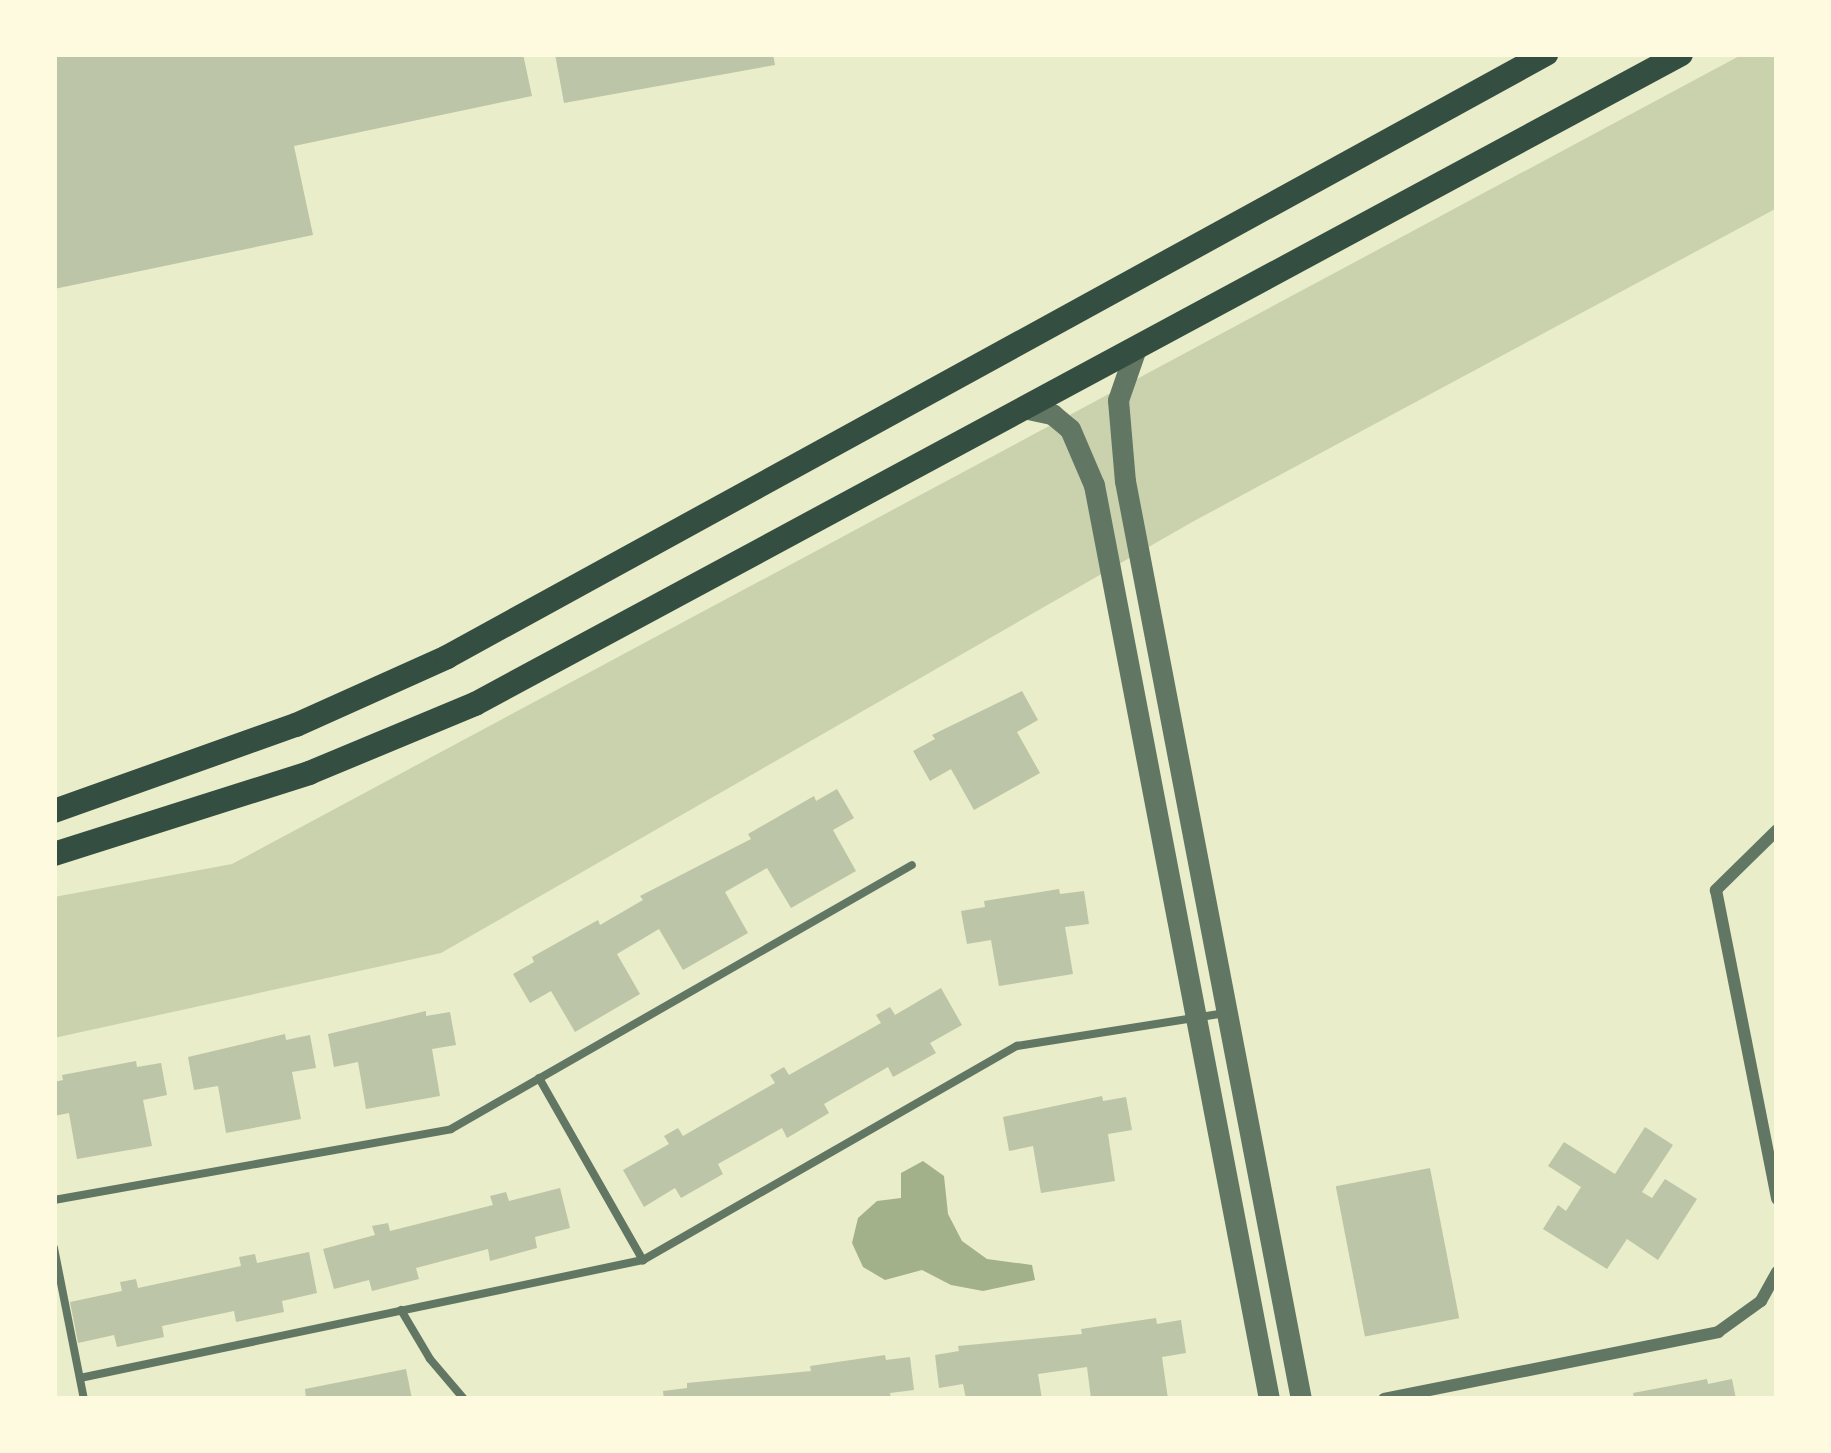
<!DOCTYPE html>
<html>
<head>
<meta charset="utf-8">
<style>
	body { margin:0 }
	#map { position:relative; width:1831px; height:1453px; overflow:hidden; background:#e9edc9; font-family:Spectral,serif }
	div>[style] { position:absolute }
	.green>* { inset:0; background:#cad2ad }
	.water>* { inset:0; background:#a3b18a }
	.building>* { inset:0; background:#bcc5a7; transform-origin:0 0 }
	.service>* { height:8px; margin:-4px; padding:0 4px; transform-origin:4px; border-radius:4px; background:#617663 }
	.minor>* { height:12px; margin:-6px; padding:0 6px; transform-origin:6px; border-radius:6px; background:#617663 }
	.tertiary>* { height:21px; margin:-10.5px; padding:0 10.5px; transform-origin:10.5px; border-radius:10.5px; background:#617663 }
	.primary>* { height:24px; margin:-12px; padding:0 12px; transform-origin:12px; border-radius:12px; background:#344e41 }
	span { translate:-50% -50%; white-space:nowrap; text-align:center; line-height:1.15; -webkit-text-stroke:9px #fefae0; paint-order:stroke }
	.frame { position:absolute; inset:0; border:57px solid #fefae0; pointer-events:none }
</style>
</head>
<body>
<div id="map">
	<div class="green">
		<div style="clip-path:polygon(1743px 54px,1777px 54px,1777px 208px,1194px 521px,441px 953px,54px 1038px,54px 897px,232px 864px)"></div>
	</div>
	<div class="water">
		<div style="clip-path:polygon(923px 1161px,944px 1176px,948px 1214px,962px 1241px,987px 1259px,1032px 1265px,1035px 1280px,983px 1291px,951px 1285px,922px 1270px,885px 1280px,863px 1267px,852px 1243px,858px 1218px,877px 1201px,901px 1198px,901px 1173px)"></div>
	</div>
	<div class="building">
		<div style="clip-path:polygon(54px 54px,523px 54px,532px 96px,294px 146px,313px 235px,54px 289px)"></div>
		<div style="clip-path:polygon(555px 54px,773px 54px,775px 65px,564px 103px)"></div>
		<div style="clip-path:polygon(1022px 691px,1038px 720px,1017px 732px,1040px 773px,974px 810px,951px 769px,930px 781px,913px 751px,935px 739px,932px 735px)"></div>
		<div style="clip-path:polygon(837px 789px,854px 818px,833px 830px,856px 871px,791px 908px,767px 868px,725px 892px,748px 933px,683px 970px,659px 929px,617px 954px,640px 994px,575px 1032px,551px 991px,530px 1003px,513px 974px,534px 962px,532px 957px,598px 920px,600px 925px,643px 900px,640px 896px,751px 839px,748px 834px,814px 796px,816px 801px)"></div>
		<div style="clip-path:polygon(1059px 889px,1060px 894px,1084px 891px,1089px 924px,1065px 927px,1073px 974px,999px 986px,991px 940px,967px 944px,961px 911px,985px 907px,984px 901px)"></div>
		<div style="clip-path:polygon(941px 988px,962px 1025px,930px 1043px,936px 1053px,893px 1077px,888px 1067px,824px 1104px,829px 1113px,787px 1138px,782px 1128px,718px 1164px,723px 1174px,681px 1198px,675px 1188px,644px 1207px,623px 1170px,669px 1144px,664px 1136px,678px 1128px,683px 1136px,775px 1083px,770px 1075px,784px 1067px,789px 1075px,881px 1023px,876px 1015px,890px 1007px,895px 1015px)"></div>
		<div style="clip-path:polygon(426px 1011px,426px 1016px,450px 1012px,456px 1045px,432px 1049px,440px 1096px,366px 1109px,358px 1062px,334px 1067px,328px 1034px)"></div>
		<div style="clip-path:polygon(285px 1034px,286px 1040px,310px 1035px,316px 1068px,292px 1072px,301px 1119px,226px 1133px,218px 1086px,194px 1090px,188px 1057px)"></div>
		<div style="clip-path:polygon(136px 1061px,137px 1067px,161px 1063px,167px 1095px,143px 1100px,152px 1146px,77px 1159px,69px 1113px,54px 1116px,54px 1082px,63px 1080px,62px 1075px)"></div>
		<div style="clip-path:polygon(1102px 1096px,1103px 1101px,1126px 1097px,1132px 1130px,1108px 1134px,1115px 1181px,1041px 1193px,1033px 1146px,1009px 1151px,1003px 1117px)"></div>
		<div style="clip-path:polygon(1645px 1127px,1673px 1145px,1642px 1192px,1652px 1198px,1665px 1179px,1697px 1199px,1658px 1260px,1627px 1239px,1607px 1269px,1543px 1229px,1558px 1205px,1566px 1211px,1581px 1187px,1548px 1166px,1564px 1142px,1615px 1174px)"></div>
		<div style="left:1430px;top:1168px;width:153px;height:96px;rotate:79deg"></div>
		<div style="clip-path:polygon(560px 1188px,570px 1228px,535px 1237px,537px 1248px,490px 1261px,488px 1249px,416px 1268px,419px 1279px,372px 1291px,369px 1280px,334px 1289px,323px 1249px,375px 1235px,372px 1226px,388px 1223px,390px 1231px,493px 1205px,490px 1196px,506px 1192px,509px 1201px)"></div>
		<div style="clip-path:polygon(309px 1252px,317px 1293px,282px 1301px,284px 1312px,236px 1322px,234px 1311px,162px 1326px,164px 1337px,117px 1347px,114px 1335px,78px 1343px,70px 1302px,122px 1291px,120px 1282px,136px 1279px,138px 1288px,241px 1266px,239px 1257px,255px 1254px,257px 1263px)"></div>
		<div style="clip-path:polygon(1156px 1318px,1157px 1324px,1181px 1320px,1186px 1353px,1162px 1357px,1168px 1399px,1091px 1399px,1087px 1367px,1038px 1374px,1042px 1399px,966px 1399px,963px 1384px,939px 1388px,935px 1355px,959px 1351px,958px 1346px,1082px 1334px,1081px 1329px)"></div>
		<div style="clip-path:polygon(885px 1355px,886px 1360px,910px 1357px,914px 1390px,890px 1393px,891px 1399px,664px 1399px,663px 1391px,687px 1388px,687px 1383px,811px 1371px,810px 1366px)"></div>
		<div style="clip-path:polygon(406px 1369px,412px 1399px,306px 1399px,305px 1389px)"></div>
		<div style="clip-path:polygon(1707px 1379px,1708px 1384px,1732px 1379px,1736px 1399px,1634px 1399px,1633px 1393px)"></div>
	</div>
	<div class="service">
		<div style="left:539px;top:1078px;width:210px;rotate:60.3deg"></div>
		<div style="left:54px;top:1200px;width:403px;rotate:-10.1deg"></div>
		<div style="left:451px;top:1129px;width:531px;rotate:-29.8deg"></div>
		<div style="left:54px;top:1248px;width:154px;rotate:78.8deg"></div>
		<div style="left:401px;top:1310px;width:57px;rotate:59.4deg"></div>
		<div style="left:430px;top:1359px;width:52px;rotate:49.6deg"></div>
		<div style="left:80px;top:1378px;width:575px;rotate:-11.84deg"></div>
		<div style="left:643px;top:1260px;width:431px;rotate:-29.8deg"></div>
		<div style="left:1017px;top:1046px;width:211px;rotate:-9deg"></div>
	</div>
	<div class="minor">
		<div style="left:1777px;top:830px;width:86px;rotate:135.5deg"></div>
		<div style="left:1716px;top:890px;width:315px;rotate:78.8deg"></div>
		<div style="left:1384px;top:1399px;width:341px;rotate:-11.3deg"></div>
		<div style="left:1718px;top:1332px;width:53px;rotate:-35.8deg"></div>
		<div style="left:1761px;top:1301px;width:33px;rotate:-61deg"></div>
	</div>
	<div class="tertiary">
		<div style="left:1135px;top:351px;width:52px;rotate:109.1deg"></div>
		<div style="left:1118px;top:400px;width:81px;rotate:85.1deg"></div>
		<div style="left:1125px;top:481px;width:935px;rotate:79.15deg"></div>
		<div style="left:1028px;top:409px;width:25px;rotate:12deg"></div>
		<div style="left:1052px;top:414px;width:23px;rotate:40deg"></div>
		<div style="left:1070px;top:429px;width:61px;rotate:66.8deg"></div>
		<div style="left:1094px;top:485px;width:931px;rotate:79.16deg"></div>
	</div>
	<div class="primary">
		<div style="left:54px;top:811px;width:257px;rotate:-19.6deg"></div>
		<div style="left:296px;top:725px;width:166px;rotate:-24.2deg"></div>
		<div style="left:447px;top:657px;width:1254px;rotate:-28.75deg"></div>
		<div style="left:54px;top:854px;width:268px;rotate:-17.6deg"></div>
		<div style="left:309px;top:773px;width:180px;rotate:-22.6deg"></div>
		<div style="left:475px;top:704px;width:1370px;rotate:-28.32deg"></div>
	</div>
	<div class="frame"></div>
</div>
</body>
</html>
